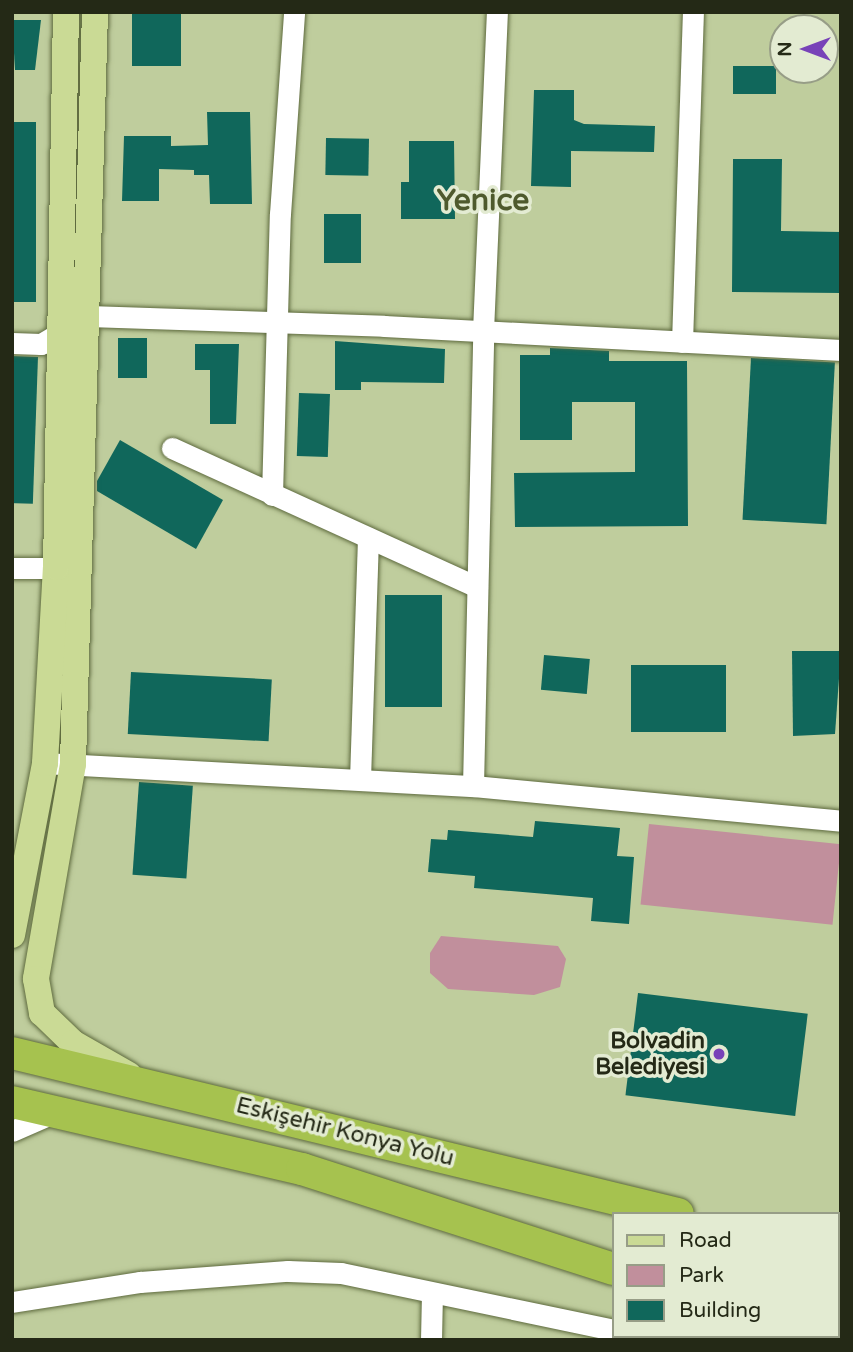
<!DOCTYPE html>
<html>
<head>
<meta charset="utf-8">
<style>
	body { margin:0 }
	#map { position:relative; width:853px; height:1352px; overflow:hidden; background:#bfcd9d; font-family:"Varela Round",sans-serif }
	div>[style] { position:absolute }
	.green>* { inset:0; background:#c18f9c; transform-origin:0 0 }
	.building>* { inset:0; background:#10675b; transform-origin:0 0 }
	.roads { filter:drop-shadow(0 0 2px #5e6a3e) drop-shadow(0 0 2px #5e6a3e) }
	.minor>* { height:21px; margin:-10.5px; padding:0 10.5px; transform-origin:10.5px; border-radius:10.5px; background:#fff }
	.major>* { height:26px; margin:-13px; padding:0 13px; transform-origin:13px; border-radius:13px; background:#cada95 }
	.highway>* { height:32px; margin:-16px; padding:0 16px; transform-origin:16px; border-radius:16px; background:#a6c24f }
	.dots>* { width:19px; height:19px; translate:-50% -50%; box-sizing:border-box; border:4px solid #e3ebd2; border-radius:50% }
	span { translate:-50% -50%; white-space:nowrap; text-align:center; line-height:1.15; -webkit-text-stroke:7px #e3ebd2; paint-order:stroke }
	.poi-label { font-size:23px; color:#242916; font-weight:700 }
	.right { translate:-100% -50%; text-align:right }
	.street-label { font-size:23px; color:#242916 }
	.district-label { font-size:30px; color:#4e5a2d; font-weight:700 }
	.frame { position:absolute; inset:0; border:14px solid #242916; pointer-events:none }
	.legend { position:absolute; left:612px; top:1212px; width:228px; height:126px; box-sizing:border-box; background:#e3ebd2; border:2px solid #979d87; margin:0; padding:9px 12px; list-style:none; font-size:21px; color:#242916 }
	.legend li { display:flex; align-items:center; gap:14px; height:35px }
	.legend b { width:35px; border:2px solid #979d87 }
	.north { position:absolute; left:769px; top:14px; width:70px; height:70px; box-sizing:border-box; background:#e3ebd2; border:2px solid #979d87; border-radius:50%; rotate:270deg; font-size:19px; font-weight:700; line-height:28px; text-align:center; color:#242916 }
	.north::after { content:''; display:block; margin:auto; width:24px; height:32px; background:#7842b8; clip-path:polygon(50% 0,100% 100%,50% 72%,0 100%) }
</style>
</head>
<body>
<div id="map">
	<div class="green">
		<div style="left:649px;top:824px;width:193px;height:81px;rotate:6deg"></div>
		<div style="clip-path:polygon(441px 936px,558px 946px,566px 959px,560px 987px,534px 995px,448px 989px,430px 973px,430px 953px)"></div>
	</div>
	<div class="building">
		<div style="left:132px;top:12px;width:49px;height:54px"></div>
		<div style="clip-path:polygon(12px 20px,41px 20px,35px 70px,15px 70px)"></div>
		<div style="left:733px;top:66px;width:43px;height:28px"></div>
		<div style="clip-path:polygon(534px 90px,574px 90px,574px 120px,584px 124px,655px 126px,654px 152px,571px 151px,571px 187px,531px 186px)"></div>
		<div style="clip-path:polygon(207px 112px,250px 112px,252px 204px,210px 204px,209px 175px,194px 175px,194px 170px,159px 169px,159px 201px,122px 201px,124px 136px,171px 136px,171px 146px,208px 145px)"></div>
		<div style="left:12px;top:122px;width:24px;height:180px"></div>
		<div style="left:326px;top:138px;width:43px;height:37px;rotate:1deg"></div>
		<div style="clip-path:polygon(409px 141px,454px 141px,455px 219px,401px 219px,401px 182px,409px 182px)"></div>
		<div style="clip-path:polygon(733px 159px,782px 159px,781px 231px,841px 232px,841px 293px,732px 292px)"></div>
		<div style="left:324px;top:214px;width:37px;height:49px"></div>
		<div style="left:147px;top:338px;width:40px;height:29px;rotate:90deg"></div>
		<div style="clip-path:polygon(335px 341px,445px 349px,444px 383px,361px 382px,361px 390px,335px 390px)"></div>
		<div style="clip-path:polygon(195px 344px,239px 344px,236px 424px,210px 424px,210px 370px,195px 370px)"></div>
		<div style="clip-path:polygon(550px 348px,609px 351px,609px 361px,687px 361px,688px 526px,515px 527px,514px 473px,635px 472px,635px 402px,572px 402px,572px 440px,520px 440px,520px 355px,550px 355px)"></div>
		<div style="left:12px;top:356px;width:26px;height:147px;rotate:2deg"></div>
		<div style="left:751px;top:358px;width:84px;height:162px;rotate:3deg"></div>
		<div style="left:299px;top:393px;width:31px;height:63px;rotate:2deg"></div>
		<div style="clip-path:polygon(120px 440px,223px 500px,196px 549px,97px 491px,97px 481px)"></div>
		<div style="left:385px;top:595px;width:57px;height:112px"></div>
		<div style="clip-path:polygon(792px 651px,841px 651px,835px 734px,793px 736px)"></div>
		<div style="left:544px;top:655px;width:46px;height:35px;rotate:5deg"></div>
		<div style="left:726px;top:665px;width:67px;height:95px;rotate:90deg"></div>
		<div style="left:131px;top:672px;width:141px;height:62px;rotate:3deg"></div>
		<div style="left:139px;top:782px;width:54px;height:93px;rotate:4deg"></div>
		<div style="clip-path:polygon(535px 821px,620px 828px,617px 856px,634px 857px,629px 924px,591px 921px,593px 898px,474px 888px,475px 876px,428px 872px,431px 839px,447px 840px,448px 830px,533px 837px)"></div>
		<div style="left:638px;top:993px;width:171px;height:103px;rotate:7deg"></div>
	</div>
	<div class="roads">
		<div class="minor">
			<div style="left:682px;top:342px;width:330px;rotate:-88.1deg"></div>
			<div style="left:12px;top:343px;width:29px;rotate:2deg"></div>
			<div style="left:41px;top:344px;width:55px;rotate:-30.8deg"></div>
			<div style="left:88px;top:316px;width:296px;rotate:1.9deg"></div>
			<div style="left:384px;top:326px;width:458px;rotate:3deg"></div>
			<div style="left:172px;top:448px;width:335px;rotate:24.5deg"></div>
			<div style="left:272px;top:495px;width:281px;rotate:-88.4deg"></div>
			<div style="left:280px;top:214px;width:202px;rotate:-86deg"></div>
			<div style="left:12px;top:568px;width:57px"></div>
			<div style="left:45px;top:763px;width:429px;rotate:3.1deg"></div>
			<div style="left:473px;top:786px;width:370px;rotate:5.4deg"></div>
			<div style="left:360px;top:779px;width:241px;rotate:-88.1deg"></div>
			<div style="left:473px;top:786px;width:455px;rotate:-88.7deg"></div>
			<div style="left:483px;top:331px;width:319px;rotate:-87.5deg"></div>
			<div style="left:12px;top:1131px;width:47px;rotate:-23.8deg"></div>
			<div style="left:12px;top:1302px;width:130px;rotate:-8.9deg"></div>
			<div style="left:140px;top:1282px;width:148px;rotate:-4.3deg"></div>
			<div style="left:288px;top:1271px;width:53px;rotate:2.2deg"></div>
			<div style="left:341px;top:1273px;width:278px;rotate:11.8deg"></div>
			<div style="left:636px;top:1336px;width:14px;rotate:17deg"></div>
			<div style="left:431px;top:1340px;width:46px;rotate:-88.8deg"></div>
		</div>
		<div class="major">
			<div style="left:95px;top:12px;width:752px;rotate:91.68deg"></div>
			<div style="left:73px;top:764px;width:218px;rotate:99.8deg"></div>
			<div style="left:36px;top:979px;width:35px;rotate:80deg"></div>
			<div style="left:42px;top:1013px;width:43px;rotate:44.1deg"></div>
			<div style="left:73px;top:1043px;width:64px;rotate:29.7deg"></div>
			<div style="left:12px;top:935px;width:175px;rotate:-79.1deg"></div>
			<div style="left:45px;top:763px;width:196px;rotate:-86.8deg"></div>
			<div style="left:56px;top:567px;width:555px;rotate:-88.97deg"></div>
		</div>
		<div class="highway">
			<div style="left:12px;top:1053px;width:685px;rotate:13.59deg"></div>
			<div style="left:12px;top:1102px;width:298px;rotate:13deg"></div>
			<div style="left:302px;top:1169px;width:327px;rotate:17.8deg"></div>
			<div style="left:837px;top:1253px;width:4px;rotate:14deg"></div>
			<div style="left:814px;top:1336px;width:17px;rotate:13deg"></div>
		</div>
	</div>
	<div class="dots">
		<div style="left:719px;top:1054px;background:#7842b8"></div>
	</div>
	<div class="poi-label">
		<span class="right" style="left:705px;top:1054px">Bolvadin<br>Belediyesi</span>
	</div>
	<div class="street-label">
		<span style="left:345px;top:1132px;rotate:14deg">Eskişehir Konya Yolu</span>
	</div>
	<div class="district-label">
		<span style="left:483px;top:201px">Yenice</span>
	</div>
	<div class="frame"></div>
	<ul class="legend">
	<li><b style="height:9px;background:#cada95"></b>Road</li>
	<li><b style="height:19px;background:#c18f9c"></b>Park</li>
	<li><b style="height:19px;background:#10675b"></b>Building</li>
	</ul>
	<div class="north">N</div>
</div>
</body>
</html>
